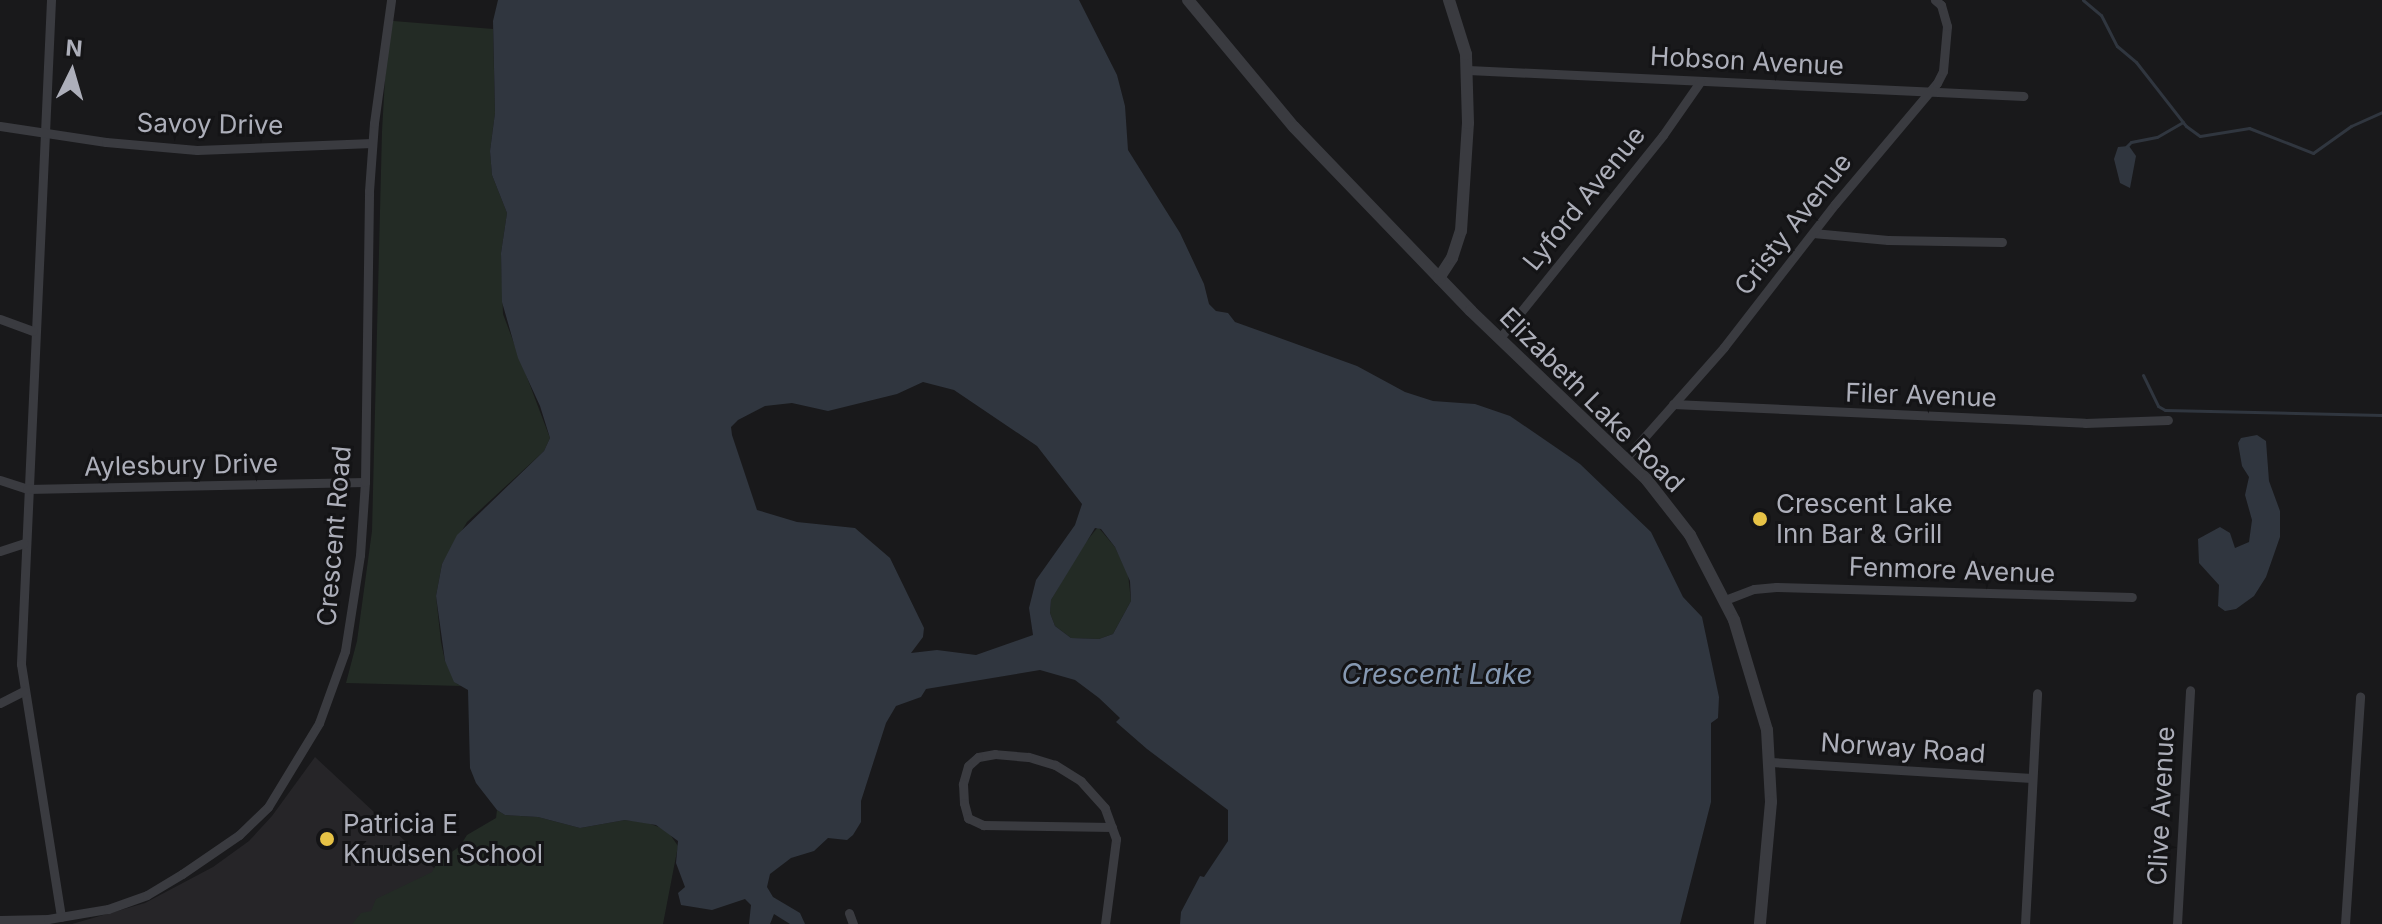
<!DOCTYPE html>
<html>
<head>
<meta charset="utf-8">
<style>
	body { margin:0 }
	#map { position:relative; width:2382px; height:924px; overflow:hidden; background:#19191b; font-family:Inter,sans-serif }
	div>[style] { position:absolute }
	.built>* { inset:0; background:#262528 }
	.green>* { inset:0; background:#232b25 }
	.water>* { inset:0; background:#30363f }
	.stream>* { height:3px; margin:-1.5px; padding:0 1.5px; transform-origin:1.5px; border-radius:1.5px; background:#30363f }
	.minor>* { height:9px; margin:-4.5px; padding:0 4.5px; transform-origin:4.5px; border-radius:4.5px; background:#3a3b40 }
	.tertiary>* { height:12px; margin:-6px; padding:0 6px; transform-origin:6px; border-radius:6px; background:#3a3b40 }
	.dots>* { width:22px; height:22px; translate:-50% -50%; box-sizing:border-box; border:4px solid #141416; border-radius:50% }
	span { translate:-50% -50%; white-space:nowrap; text-align:center; line-height:1.15; -webkit-text-stroke:6px #141416; paint-order:stroke }
	.street-label { font-size:26px; color:#adafba }
	.poi-label { font-size:26px; color:#adafba }
	.left { translate:0 -50%; text-align:left }
	.water-label { font-size:28px; color:#8699b2; font-style:italic }
	.north { position:absolute; left:32px; top:32px; width:80px; height:80px; -webkit-text-stroke:6px #141416; paint-order:stroke; rotate:5deg; font-size:22px; font-weight:700; line-height:32px; text-align:center; color:#adafba }
	.north::after { content:''; display:block; margin:auto; width:28px; height:36px; background:#adafba; clip-path:polygon(50% 0,100% 100%,50% 72%,0 100%) }
</style>
</head>
<body>
<div id="map">
	<div class="built">
		<div style="clip-path:polygon(315px 757px,494px 924px,72px 924px,145px 903px,213px 867px,249px 841px,272px 816px)"></div>
	</div>
	<div class="green">
		<div style="clip-path:polygon(393px 21px,493px 29px,495px 113px,490px 151px,492px 175px,507px 213px,501px 253px,503px 314px,550px 438px,544px 451px,467px 522px,442px 564px,436px 596px,441px 642px,445px 661px,457px 684px,462px 686px,346px 683px,357px 641px,372px 531px,382px 131px,386px 61px)"></div>
		<div style="clip-path:polygon(1098px 527px,1115px 547px,1128px 574px,1131px 601px,1113px 634px,1099px 639px,1071px 638px,1055px 626px,1050px 613px,1051px 600px,1081px 548px)"></div>
		<div style="clip-path:polygon(497px 810px,505px 815px,538px 817px,580px 828px,625px 820px,645px 822px,667px 830px,678px 846px,663px 924px,352px 924px,361px 913px,371px 911px,376px 899px,432px 872px,437px 863px,460px 846px,467px 835px,496px 818px)"></div>
	</div>
	<div class="water">
		<div style="clip-path:polygon(evenodd,498px 0,1079px 0,1117px 75px,1125px 106px,1128px 150px,1180px 233px,1204px 284px,1209px 304px,1216px 311px,1228px 313px,1235px 322px,1357px 366px,1405px 392px,1433px 401px,1475px 404px,1510px 416px,1580px 464px,1651px 532px,1683px 597px,1702px 617px,1719px 697px,1718px 718px,1711px 723px,1711px 802px,1680px 924px,1180px 924px,1181px 912px,1200px 876px,1204px 877px,1228px 841px,1228px 810px,1147px 749px,1116px 722px,1120px 718px,1099px 698px,1075px 680px,1040px 670px,926px 689px,921px 697px,896px 706px,886px 723px,861px 801px,861px 822px,853px 835px,847px 840px,828px 838px,814px 851px,791px 858px,770px 874px,767px 887px,773px 897px,800px 913px,805px 924px,790px 924px,774px 914px,770px 924px,749px 924px,751px 905px,745px 899px,712px 910px,681px 905px,678px 893px,685px 887px,676px 863px,678px 841px,656px 825px,625px 820px,580px 828px,538px 817px,505px 815px,497px 810px,476px 783px,470px 768px,468px 690px,454px 682px,445px 661px,436px 596px,442px 564px,457px 535px,544px 451px,550px 438px,540px 406px,518px 358px,502px 302px,501px 253px,507px 213px,492px 175px,490px 151px,495px 113px,493px 21px,498px 0,923px 382px,954px 390px,1037px 446px,1082px 504px,1075px 525px,1036px 580px,1029px 608px,1033px 635px,976px 655px,937px 650px,911px 653px,923px 637px,924px 628px,890px 558px,855px 528px,797px 522px,757px 510px,732px 435px,731px 427px,738px 420px,765px 406px,792px 403px,828px 411px,897px 394px,923px 382px,498px 0,1095px 528px,1101px 529px,1115px 547px,1130px 581px,1131px 601px,1113px 634px,1099px 639px,1071px 638px,1055px 626px,1050px 613px,1051px 600px,1095px 528px)"></div>
		<div style="clip-path:polygon(2129px 146px,2136px 156px,2130px 188px,2120px 183px,2114px 159px,2118px 147px)"></div>
		<div style="clip-path:polygon(2257px 435px,2266px 441px,2269px 481px,2280px 511px,2280px 537px,2266px 577px,2254px 596px,2236px 609px,2225px 611px,2218px 606px,2219px 585px,2199px 563px,2198px 539px,2220px 527px,2230px 533px,2235px 548px,2249px 542px,2252px 520px,2245px 495px,2249px 477px,2242px 466px,2238px 443px,2241px 438px)"></div>
	</div>
	<div class="stream">
		<div style="left:2083px;top:0;width:23px;rotate:40deg"></div>
		<div style="left:2101px;top:15px;width:35px;rotate:63deg"></div>
		<div style="left:2117px;top:46px;width:25px;rotate:40deg"></div>
		<div style="left:2136px;top:62px;width:81px;rotate:52deg"></div>
		<div style="left:2186px;top:126px;width:17px;rotate:36deg"></div>
		<div style="left:2200px;top:136px;width:50px;rotate:-9.3deg"></div>
		<div style="left:2249px;top:128px;width:69px;rotate:21.3deg"></div>
		<div style="left:2313px;top:153px;width:47px;rotate:-35.4deg"></div>
		<div style="left:2351px;top:126px;width:34px;rotate:-24deg"></div>
		<div style="left:2126px;top:147px;width:7px;rotate:-45deg"></div>
		<div style="left:2131px;top:142px;width:26px;rotate:-11deg"></div>
		<div style="left:2157px;top:137px;width:30px;rotate:-30deg"></div>
		<div style="left:2143px;top:375px;width:34px;rotate:64deg"></div>
		<div style="left:2158px;top:406px;width:8px;rotate:30deg"></div>
		<div style="left:2165px;top:410px;width:217px;rotate:1.3deg"></div>
	</div>
	<div class="minor">
		<div style="left:51px;top:0;width:665px;rotate:92.59deg"></div>
		<div style="left:21px;top:664px;width:256px;rotate:81deg"></div>
		<div style="left:1468px;top:70px;width:556px;rotate:2.68deg"></div>
		<div style="left:0;top:126px;width:107px;rotate:8.6deg"></div>
		<div style="left:106px;top:142px;width:91px;rotate:5deg"></div>
		<div style="left:197px;top:150px;width:175px;rotate:-2.3deg"></div>
		<div style="left:1813px;top:233px;width:75px;rotate:5.3deg"></div>
		<div style="left:1888px;top:240px;width:114px;rotate:1deg"></div>
		<div style="left:0;top:319px;width:35px;rotate:20deg"></div>
		<div style="left:1499px;top:339px;width:262px;rotate:-51.2deg"></div>
		<div style="left:1663px;top:135px;width:65px;rotate:-55.1deg"></div>
		<div style="left:1673px;top:404px;width:412px;rotate:2.6deg"></div>
		<div style="left:2085px;top:423px;width:83px;rotate:-2.1deg"></div>
		<div style="left:1625px;top:459px;width:149px;rotate:-48.5deg"></div>
		<div style="left:1724px;top:347px;width:181px;rotate:-52.2deg"></div>
		<div style="left:1835px;top:204px;width:158px;rotate:-49.9deg"></div>
		<div style="left:1937px;top:83px;width:13px;rotate:-63deg"></div>
		<div style="left:1943px;top:71px;width:45px;rotate:-84.9deg"></div>
		<div style="left:1947px;top:26px;width:22px;rotate:-106deg"></div>
		<div style="left:1941px;top:5px;width:8px;rotate:-140deg"></div>
		<div style="left:0;top:480px;width:28px;rotate:18deg"></div>
		<div style="left:27px;top:489px;width:338px;rotate:-1.2deg"></div>
		<div style="left:0;top:551px;width:25px;rotate:-18deg"></div>
		<div style="left:1725px;top:600px;width:31px;rotate:-21deg"></div>
		<div style="left:1754px;top:589px;width:22px;rotate:-5deg"></div>
		<div style="left:1776px;top:587px;width:356px;rotate:1.6deg"></div>
		<div style="left:0;top:703px;width:27px;rotate:-27deg"></div>
		<div style="left:1771px;top:762px;width:261px;rotate:3.5deg"></div>
		<div style="left:849px;top:913px;width:12px;rotate:70deg"></div>
		<div style="left:0;top:920px;width:48px;rotate:-1.2deg"></div>
		<div style="left:48px;top:919px;width:61px;rotate:-9.5deg"></div>
		<div style="left:108px;top:909px;width:41px;rotate:-19.7deg"></div>
		<div style="left:147px;top:895px;width:41px;rotate:-31deg"></div>
		<div style="left:182px;top:874px;width:69px;rotate:-34.4deg"></div>
		<div style="left:239px;top:835px;width:40px;rotate:-44deg"></div>
		<div style="left:268px;top:807px;width:98px;rotate:-58.7deg"></div>
		<div style="left:319px;top:723px;width:77px;rotate:-70.1deg"></div>
		<div style="left:345px;top:651px;width:97px;rotate:-81.1deg"></div>
		<div style="left:360px;top:555px;width:73px;rotate:-86.1deg"></div>
		<div style="left:365px;top:482px;width:291px;rotate:-89.2deg"></div>
		<div style="left:369px;top:191px;width:68px;rotate:-85.8deg"></div>
		<div style="left:374px;top:123px;width:124px;rotate:-82.1deg"></div>
		<div style="left:1105px;top:924px;width:86px;rotate:-82.6deg"></div>
		<div style="left:1116px;top:839px;width:33px;rotate:-110deg"></div>
		<div style="left:1105px;top:808px;width:36px;rotate:-132deg"></div>
		<div style="left:1081px;top:781px;width:31px;rotate:-148deg"></div>
		<div style="left:1055px;top:765px;width:28px;rotate:-163deg"></div>
		<div style="left:1028px;top:757px;width:33px;rotate:-175deg"></div>
		<div style="left:995px;top:754px;width:17px;rotate:170deg"></div>
		<div style="left:978px;top:757px;width:13px;rotate:138deg"></div>
		<div style="left:968px;top:766px;width:19px;rotate:106deg"></div>
		<div style="left:963px;top:784px;width:19px;rotate:87deg"></div>
		<div style="left:964px;top:803px;width:16px;rotate:75deg"></div>
		<div style="left:968px;top:818px;width:17px;rotate:25deg"></div>
		<div style="left:983px;top:825px;width:129px;rotate:0.9deg"></div>
		<div style="left:2025px;top:924px;width:231px;rotate:-87deg"></div>
		<div style="left:2177px;top:924px;width:234px;rotate:-86.8deg"></div>
		<div style="left:2345px;top:924px;width:228px;rotate:-86.2deg"></div>
	</div>
	<div class="tertiary">
		<div style="left:1188px;top:0;width:165px;rotate:50.2deg"></div>
		<div style="left:1294px;top:127px;width:255px;rotate:46.1deg"></div>
		<div style="left:1471px;top:311px;width:244px;rotate:43.8deg"></div>
		<div style="left:1647px;top:480px;width:70px;rotate:52deg"></div>
		<div style="left:1690px;top:535px;width:96px;rotate:62.6deg"></div>
		<div style="left:1734px;top:620px;width:115px;rotate:73.3deg"></div>
		<div style="left:1767px;top:730px;width:72px;rotate:86.8deg"></div>
		<div style="left:1771px;top:802px;width:122px;rotate:95.2deg"></div>
		<div style="left:1439px;top:278px;width:24px;rotate:-57deg"></div>
		<div style="left:1452px;top:258px;width:28px;rotate:-72deg"></div>
		<div style="left:1461px;top:231px;width:108px;rotate:-86.3deg"></div>
		<div style="left:1468px;top:123px;width:69px;rotate:-91.7deg"></div>
		<div style="left:1466px;top:54px;width:57px;rotate:-107.5deg"></div>
	</div>
	<div class="dots">
		<div style="left:1760px;top:519px;background:#e6c246"></div>
		<div style="left:327px;top:839px;background:#e6c246"></div>
	</div>
	<div class="street-label">
		<span style="left:1747px;top:61px;rotate:3deg">Hobson Avenue</span>
		<span style="left:210px;top:124px;rotate:1deg">Savoy Drive</span>
		<span style="left:1584px;top:198px;rotate:-51deg">Lyford Avenue</span>
		<span style="left:1793px;top:224px;rotate:-52deg">Cristy Avenue</span>
		<span style="left:1921px;top:395px;rotate:2deg">Filer Avenue</span>
		<span style="left:1592px;top:400px;rotate:45deg">Elizabeth Lake Road</span>
		<span style="left:181px;top:465px;rotate:-1deg">Aylesbury Drive</span>
		<span style="left:334px;top:536px;rotate:-85deg">Crescent Road</span>
		<span style="left:1952px;top:570px;rotate:2deg">Fenmore Avenue</span>
		<span style="left:1903px;top:748px;rotate:4deg">Norway Road</span>
		<span style="left:2161px;top:806px;rotate:-87deg">Clive Avenue</span>
	</div>
	<div class="poi-label">
		<span class="left" style="left:1776px;top:519px">Crescent Lake<br>Inn Bar &amp; Grill</span>
		<span class="left" style="left:343px;top:839px">Patricia E<br>Knudsen School</span>
	</div>
	<div class="water-label">
		<span style="left:1437px;top:674px">Crescent Lake</span>
	</div>
	<div class="north">N</div>
</div>
</body>
</html>
